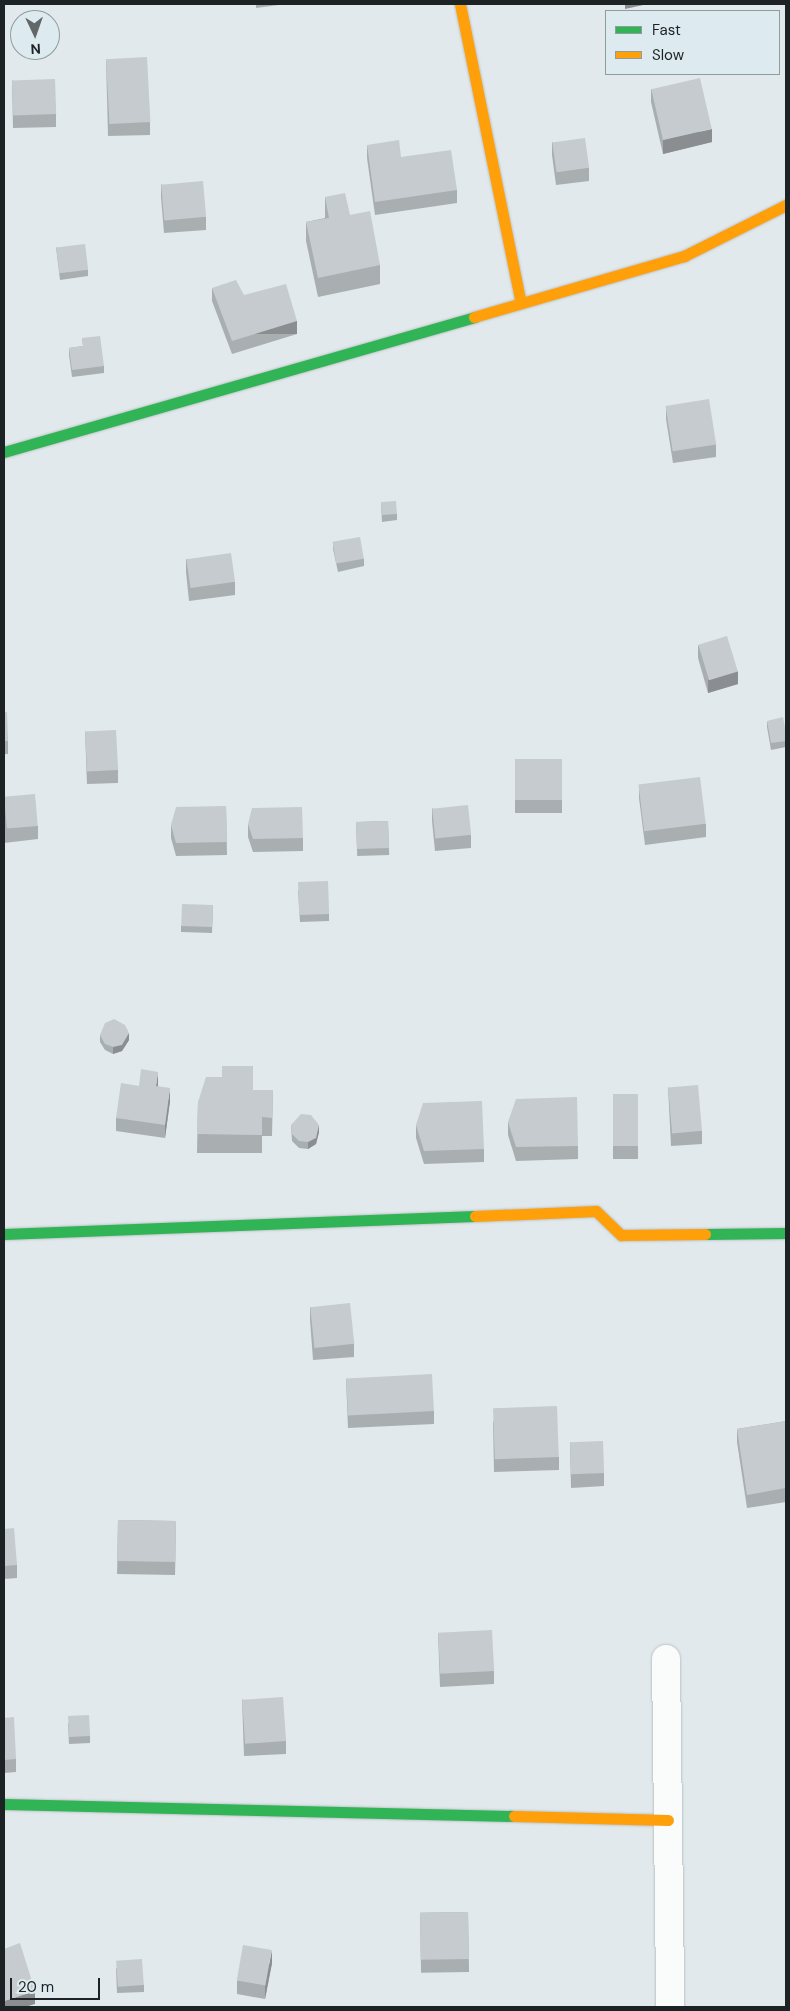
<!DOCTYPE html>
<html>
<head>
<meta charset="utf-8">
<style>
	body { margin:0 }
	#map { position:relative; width:790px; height:2011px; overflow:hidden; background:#e1e9ec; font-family:"DM Sans",sans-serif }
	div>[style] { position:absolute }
	.roads { filter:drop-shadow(0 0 1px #bdc4c6) drop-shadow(0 0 1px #bdc4c6) }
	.street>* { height:28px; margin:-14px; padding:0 14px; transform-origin:14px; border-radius:14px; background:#fafcfc }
	.fast>* { height:11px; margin:-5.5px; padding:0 5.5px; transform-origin:5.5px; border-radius:5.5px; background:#30b455 }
	.slow>* { height:11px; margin:-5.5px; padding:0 5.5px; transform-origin:5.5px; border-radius:5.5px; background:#ff9f0a }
	.wall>* { inset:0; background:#a9afb1; transform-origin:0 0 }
	.shaded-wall>* { inset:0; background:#8a8e90; transform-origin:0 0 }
	.building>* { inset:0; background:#c5cbce; transform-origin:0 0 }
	span { translate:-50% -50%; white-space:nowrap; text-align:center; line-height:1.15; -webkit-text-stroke:4px #ddebf0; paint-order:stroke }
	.frame { position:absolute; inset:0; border:5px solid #1d2224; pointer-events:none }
	.legend { position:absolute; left:605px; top:10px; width:175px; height:65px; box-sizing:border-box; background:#ddebf0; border:1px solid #909b9e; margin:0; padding:6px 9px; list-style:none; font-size:15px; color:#1d2224 }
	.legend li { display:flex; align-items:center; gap:10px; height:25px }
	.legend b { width:25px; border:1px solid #909b9e }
	.north { position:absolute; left:10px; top:10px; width:50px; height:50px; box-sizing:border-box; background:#ddebf0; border:1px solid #909b9e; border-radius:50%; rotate:177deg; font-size:14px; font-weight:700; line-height:20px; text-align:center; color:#1d2224 }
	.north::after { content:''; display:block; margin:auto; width:18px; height:22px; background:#62686a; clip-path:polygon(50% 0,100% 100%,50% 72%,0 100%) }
	.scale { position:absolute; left:10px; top:1978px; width:90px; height:22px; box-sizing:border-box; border:2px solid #1d2224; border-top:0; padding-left:6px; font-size:15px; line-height:18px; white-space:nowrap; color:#1d2224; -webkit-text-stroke:4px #ddebf0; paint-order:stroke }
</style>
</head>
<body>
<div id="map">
	<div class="roads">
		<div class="street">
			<div style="left:666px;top:1659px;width:348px;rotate:89.3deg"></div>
		</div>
		<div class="fast">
			<div style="left:4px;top:452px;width:489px;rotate:-16deg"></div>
			<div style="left:4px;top:1234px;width:471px;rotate:-2.2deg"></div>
			<div style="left:705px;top:1234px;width:81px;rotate:-0.7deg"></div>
			<div style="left:4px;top:1804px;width:510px;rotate:1.35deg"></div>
		</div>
		<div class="slow">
			<div style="left:460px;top:4px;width:305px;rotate:78.5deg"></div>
			<div style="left:474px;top:317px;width:219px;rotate:-16.2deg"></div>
			<div style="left:684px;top:256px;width:114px;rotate:-26.6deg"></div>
			<div style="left:475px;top:1216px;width:121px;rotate:-2.4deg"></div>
			<div style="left:596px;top:1211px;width:35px;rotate:44deg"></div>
			<div style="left:621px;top:1235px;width:84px;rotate:-0.7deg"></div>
			<div style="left:514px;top:1816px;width:154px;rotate:1.5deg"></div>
		</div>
	</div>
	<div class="wall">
		<div style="clip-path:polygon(256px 4px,286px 4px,256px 8px)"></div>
		<div style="clip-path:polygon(106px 59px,150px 122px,150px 135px,108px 136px)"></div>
		<div style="clip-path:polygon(12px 80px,56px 114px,56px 127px,13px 128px)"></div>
		<div style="clip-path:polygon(651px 89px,712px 142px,663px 154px,651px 102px)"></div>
		<div style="clip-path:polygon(552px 142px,589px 168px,589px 181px,556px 185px,552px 155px)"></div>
		<div style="clip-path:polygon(367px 145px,401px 157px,457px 190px,457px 203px,375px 215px,367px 158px)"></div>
		<div style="clip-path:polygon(161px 184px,206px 217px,206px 230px,164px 233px,161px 197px)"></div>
		<div style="clip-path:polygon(325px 197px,350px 215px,380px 265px,380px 284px,318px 297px,306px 241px,306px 222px,325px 218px)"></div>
		<div style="clip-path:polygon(56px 247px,88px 270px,88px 276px,60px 280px)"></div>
		<div style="clip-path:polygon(212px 288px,244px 295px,297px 334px,232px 354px,212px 301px)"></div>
		<div style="clip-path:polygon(82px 338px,104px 366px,104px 373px,72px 377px,69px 355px,69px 348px,83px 346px)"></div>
		<div style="clip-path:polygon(666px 406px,716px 444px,716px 457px,673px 463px,666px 419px)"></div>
		<div style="clip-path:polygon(381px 503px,397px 514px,397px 520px,382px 522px)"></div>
		<div style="clip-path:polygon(333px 543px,364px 559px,364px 566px,338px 572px,333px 549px)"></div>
		<div style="clip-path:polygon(186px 559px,235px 582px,235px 595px,189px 601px,186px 572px)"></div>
		<div style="clip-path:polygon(698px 645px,738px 684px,708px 693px,698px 658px)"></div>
		<div style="clip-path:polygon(4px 712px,8px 741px,8px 754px,4px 754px)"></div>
		<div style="clip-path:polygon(767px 721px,786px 733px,786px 747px,771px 750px,767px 727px)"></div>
		<div style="clip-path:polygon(85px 731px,118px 770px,118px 783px,87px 784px)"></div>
		<div style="clip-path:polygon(515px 759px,562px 800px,562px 813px,515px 813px)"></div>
		<div style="clip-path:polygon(639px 785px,706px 824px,706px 837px,645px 845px,639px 798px)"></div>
		<div style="clip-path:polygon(4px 798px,38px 826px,38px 839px,4px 843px)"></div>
		<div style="clip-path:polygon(226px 806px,227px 855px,176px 856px,171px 838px,171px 825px)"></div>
		<div style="clip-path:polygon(432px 808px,471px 835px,471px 848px,435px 851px,432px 821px)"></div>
		<div style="left:388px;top:821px;width:34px;height:32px;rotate:88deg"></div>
		<div style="clip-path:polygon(248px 824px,303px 838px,303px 851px,253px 852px,248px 837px)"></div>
		<div style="clip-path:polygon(298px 890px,329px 914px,329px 921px,300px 922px)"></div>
		<div style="clip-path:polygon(213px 905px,212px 933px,181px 932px,181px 926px)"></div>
		<div style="clip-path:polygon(100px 1035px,129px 1040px,122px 1051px,113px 1054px,105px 1050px,100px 1042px)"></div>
		<div style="clip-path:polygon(139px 1086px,158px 1086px,170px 1101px,165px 1138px,116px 1131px,116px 1118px)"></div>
		<div style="clip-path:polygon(668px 1087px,702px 1131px,702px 1144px,671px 1146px)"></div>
		<div style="clip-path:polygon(253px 1090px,273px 1090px,272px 1136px,262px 1136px,262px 1153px,197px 1153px,198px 1102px)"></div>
		<div style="left:613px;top:1094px;width:25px;height:65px"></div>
		<div style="clip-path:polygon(508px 1122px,578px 1146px,578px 1159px,516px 1161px,508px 1135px)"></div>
		<div style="clip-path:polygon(291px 1125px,319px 1132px,316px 1144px,308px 1149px,299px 1148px,292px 1141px)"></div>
		<div style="clip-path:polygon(416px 1125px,484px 1149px,484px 1162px,424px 1164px,416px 1138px)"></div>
		<div style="clip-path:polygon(310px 1307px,354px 1344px,354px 1357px,313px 1360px,310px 1320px)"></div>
		<div style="clip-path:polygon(346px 1379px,434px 1411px,434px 1424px,348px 1428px)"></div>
		<div style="clip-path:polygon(493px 1421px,559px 1457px,559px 1470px,494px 1472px)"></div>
		<div style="clip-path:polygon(786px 1421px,786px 1502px,747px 1508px,737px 1442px,737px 1429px)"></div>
		<div style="clip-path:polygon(570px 1442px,604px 1473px,604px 1486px,571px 1488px)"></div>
		<div style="left:118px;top:1520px;width:58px;height:54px;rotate:1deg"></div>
		<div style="clip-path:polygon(4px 1529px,17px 1565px,17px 1578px,4px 1579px)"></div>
		<div style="clip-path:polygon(438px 1633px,494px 1671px,494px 1684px,440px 1687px)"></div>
		<div style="clip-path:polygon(242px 1699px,286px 1741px,286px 1754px,244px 1756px)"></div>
		<div style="clip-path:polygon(4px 1718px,16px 1759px,16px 1772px,4px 1773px)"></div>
		<div style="clip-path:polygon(68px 1723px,90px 1736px,90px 1743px,69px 1744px)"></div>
		<div style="left:468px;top:1912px;width:60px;height:48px;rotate:89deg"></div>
		<div style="clip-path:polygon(272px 1963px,265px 1999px,237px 1994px,237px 1981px)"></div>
		<div style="clip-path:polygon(116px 1968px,144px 1985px,144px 1992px,117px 1993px)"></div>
	</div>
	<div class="shaded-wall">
		<div style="clip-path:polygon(625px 4px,648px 4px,625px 9px)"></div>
		<div style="clip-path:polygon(712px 129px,712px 142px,663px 154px,663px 140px)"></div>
		<div style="clip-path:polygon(5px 294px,5px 301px,4px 305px,4px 298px)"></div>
		<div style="left:297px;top:321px;width:13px;height:68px;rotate:90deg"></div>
		<div style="clip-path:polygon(738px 671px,738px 684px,708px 693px,708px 680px)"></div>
		<div style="clip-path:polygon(129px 1033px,129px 1040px,122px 1051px,113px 1054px,113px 1047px)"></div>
		<div style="clip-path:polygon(158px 1072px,158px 1085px,156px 1099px,156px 1086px)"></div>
		<div style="clip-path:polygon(170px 1088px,170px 1101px,165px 1138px,165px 1125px)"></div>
		<div style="clip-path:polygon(319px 1125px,319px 1132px,316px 1144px,308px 1149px,308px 1142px)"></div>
		<div style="clip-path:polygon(272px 1950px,272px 1963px,265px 1999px,265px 1986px)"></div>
		<div style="clip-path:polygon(35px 1991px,35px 2004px,25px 2007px,4px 2007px,4px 2001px)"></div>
	</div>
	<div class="building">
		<div style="left:147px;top:57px;width:65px;height:41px;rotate:87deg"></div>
		<div style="left:700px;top:78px;width:52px;height:50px;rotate:77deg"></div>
		<div style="left:55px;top:79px;width:35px;height:43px;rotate:88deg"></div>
		<div style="left:585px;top:138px;width:30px;height:33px;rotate:82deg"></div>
		<div style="clip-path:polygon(399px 140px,401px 157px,451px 150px,457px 190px,375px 202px,367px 145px)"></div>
		<div style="left:203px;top:181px;width:36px;height:42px;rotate:85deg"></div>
		<div style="clip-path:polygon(345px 193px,350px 215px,370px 211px,380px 265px,318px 278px,306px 222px,329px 218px,325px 197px)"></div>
		<div style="left:85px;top:244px;width:26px;height:29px;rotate:83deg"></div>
		<div style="clip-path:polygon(236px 280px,244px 295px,286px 284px,297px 321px,232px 341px,212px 288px)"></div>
		<div style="clip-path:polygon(4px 288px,5px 294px,4px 298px)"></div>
		<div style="clip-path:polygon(100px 336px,104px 366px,72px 370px,69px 348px,83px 346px,82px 338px)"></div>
		<div style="left:709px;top:399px;width:46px;height:44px;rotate:81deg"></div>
		<div style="left:396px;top:501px;width:13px;height:15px;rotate:86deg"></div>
		<div style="left:360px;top:537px;width:22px;height:28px;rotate:80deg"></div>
		<div style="left:231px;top:553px;width:29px;height:45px;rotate:82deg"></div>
		<div style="left:727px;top:636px;width:37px;height:30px;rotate:73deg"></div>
		<div style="clip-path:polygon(4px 712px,7px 712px,8px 741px,4px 741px)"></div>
		<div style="clip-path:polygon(783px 717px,786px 733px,786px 741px,771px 743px,767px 721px)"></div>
		<div style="left:116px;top:730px;width:40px;height:31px;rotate:87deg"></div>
		<div style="left:515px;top:759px;width:47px;height:41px"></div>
		<div style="left:700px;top:777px;width:47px;height:62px;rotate:83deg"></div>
		<div style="left:35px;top:794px;width:32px;height:31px;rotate:85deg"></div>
		<div style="left:468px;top:805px;width:30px;height:36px;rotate:84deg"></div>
		<div style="clip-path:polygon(226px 806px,227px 842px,176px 843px,171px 825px,176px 807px)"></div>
		<div style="clip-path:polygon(302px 807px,303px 838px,253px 839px,248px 824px,252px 808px)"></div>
		<div style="left:388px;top:821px;width:27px;height:32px;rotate:88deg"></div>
		<div style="left:328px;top:881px;width:33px;height:30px;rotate:88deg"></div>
		<div style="left:182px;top:904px;width:31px;height:22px;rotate:2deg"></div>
		<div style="clip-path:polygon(114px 1019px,125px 1025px,129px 1033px,122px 1045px,113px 1047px,105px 1044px,100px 1035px,105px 1023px)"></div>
		<div style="clip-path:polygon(222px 1066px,253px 1066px,253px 1090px,273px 1090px,272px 1118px,262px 1117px,262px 1135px,197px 1134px,198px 1102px,206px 1077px,222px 1077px)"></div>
		<div style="clip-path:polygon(141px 1069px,158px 1072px,156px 1086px,170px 1088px,165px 1125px,116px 1118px,121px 1083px,139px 1086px)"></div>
		<div style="left:698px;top:1085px;width:46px;height:30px;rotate:85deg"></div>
		<div style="left:613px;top:1094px;width:25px;height:52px"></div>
		<div style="clip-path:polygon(577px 1097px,578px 1146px,516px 1147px,508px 1122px,516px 1099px)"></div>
		<div style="clip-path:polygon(482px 1101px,484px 1149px,424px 1151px,416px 1125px,423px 1103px)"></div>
		<div style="clip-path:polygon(301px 1114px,311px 1115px,319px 1125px,316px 1138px,308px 1142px,299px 1141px,292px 1134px,291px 1125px)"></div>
		<div style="left:350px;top:1303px;width:41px;height:40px;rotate:84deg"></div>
		<div style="left:432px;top:1374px;width:37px;height:86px;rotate:87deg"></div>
		<div style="left:557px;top:1406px;width:51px;height:64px;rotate:88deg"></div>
		<div style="clip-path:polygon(786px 1421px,786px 1488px,747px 1495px,737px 1429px)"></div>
		<div style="left:603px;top:1441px;width:32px;height:33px;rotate:88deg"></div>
		<div style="left:118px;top:1520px;width:58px;height:41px;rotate:1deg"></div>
		<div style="clip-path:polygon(14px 1528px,17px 1565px,4px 1566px,4px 1529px)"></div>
		<div style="left:492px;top:1630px;width:41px;height:54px;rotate:87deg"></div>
		<div style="left:283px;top:1697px;width:44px;height:41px;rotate:86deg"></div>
		<div style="left:89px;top:1715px;width:21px;height:21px;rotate:87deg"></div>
		<div style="clip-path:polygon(14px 1717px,16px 1759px,4px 1760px,4px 1718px)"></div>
		<div style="left:468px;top:1912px;width:47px;height:48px;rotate:89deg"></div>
		<div style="clip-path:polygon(20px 1943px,35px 1991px,4px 2001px,4px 1949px)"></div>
		<div style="left:243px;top:1945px;width:29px;height:36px;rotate:10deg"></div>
		<div style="left:142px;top:1959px;width:26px;height:26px;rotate:86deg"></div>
	</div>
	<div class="frame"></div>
	<ul class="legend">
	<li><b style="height:6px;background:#30b455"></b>Fast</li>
	<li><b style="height:6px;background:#ff9f0a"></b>Slow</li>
	</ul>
	<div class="north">N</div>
	<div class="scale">20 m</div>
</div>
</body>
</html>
